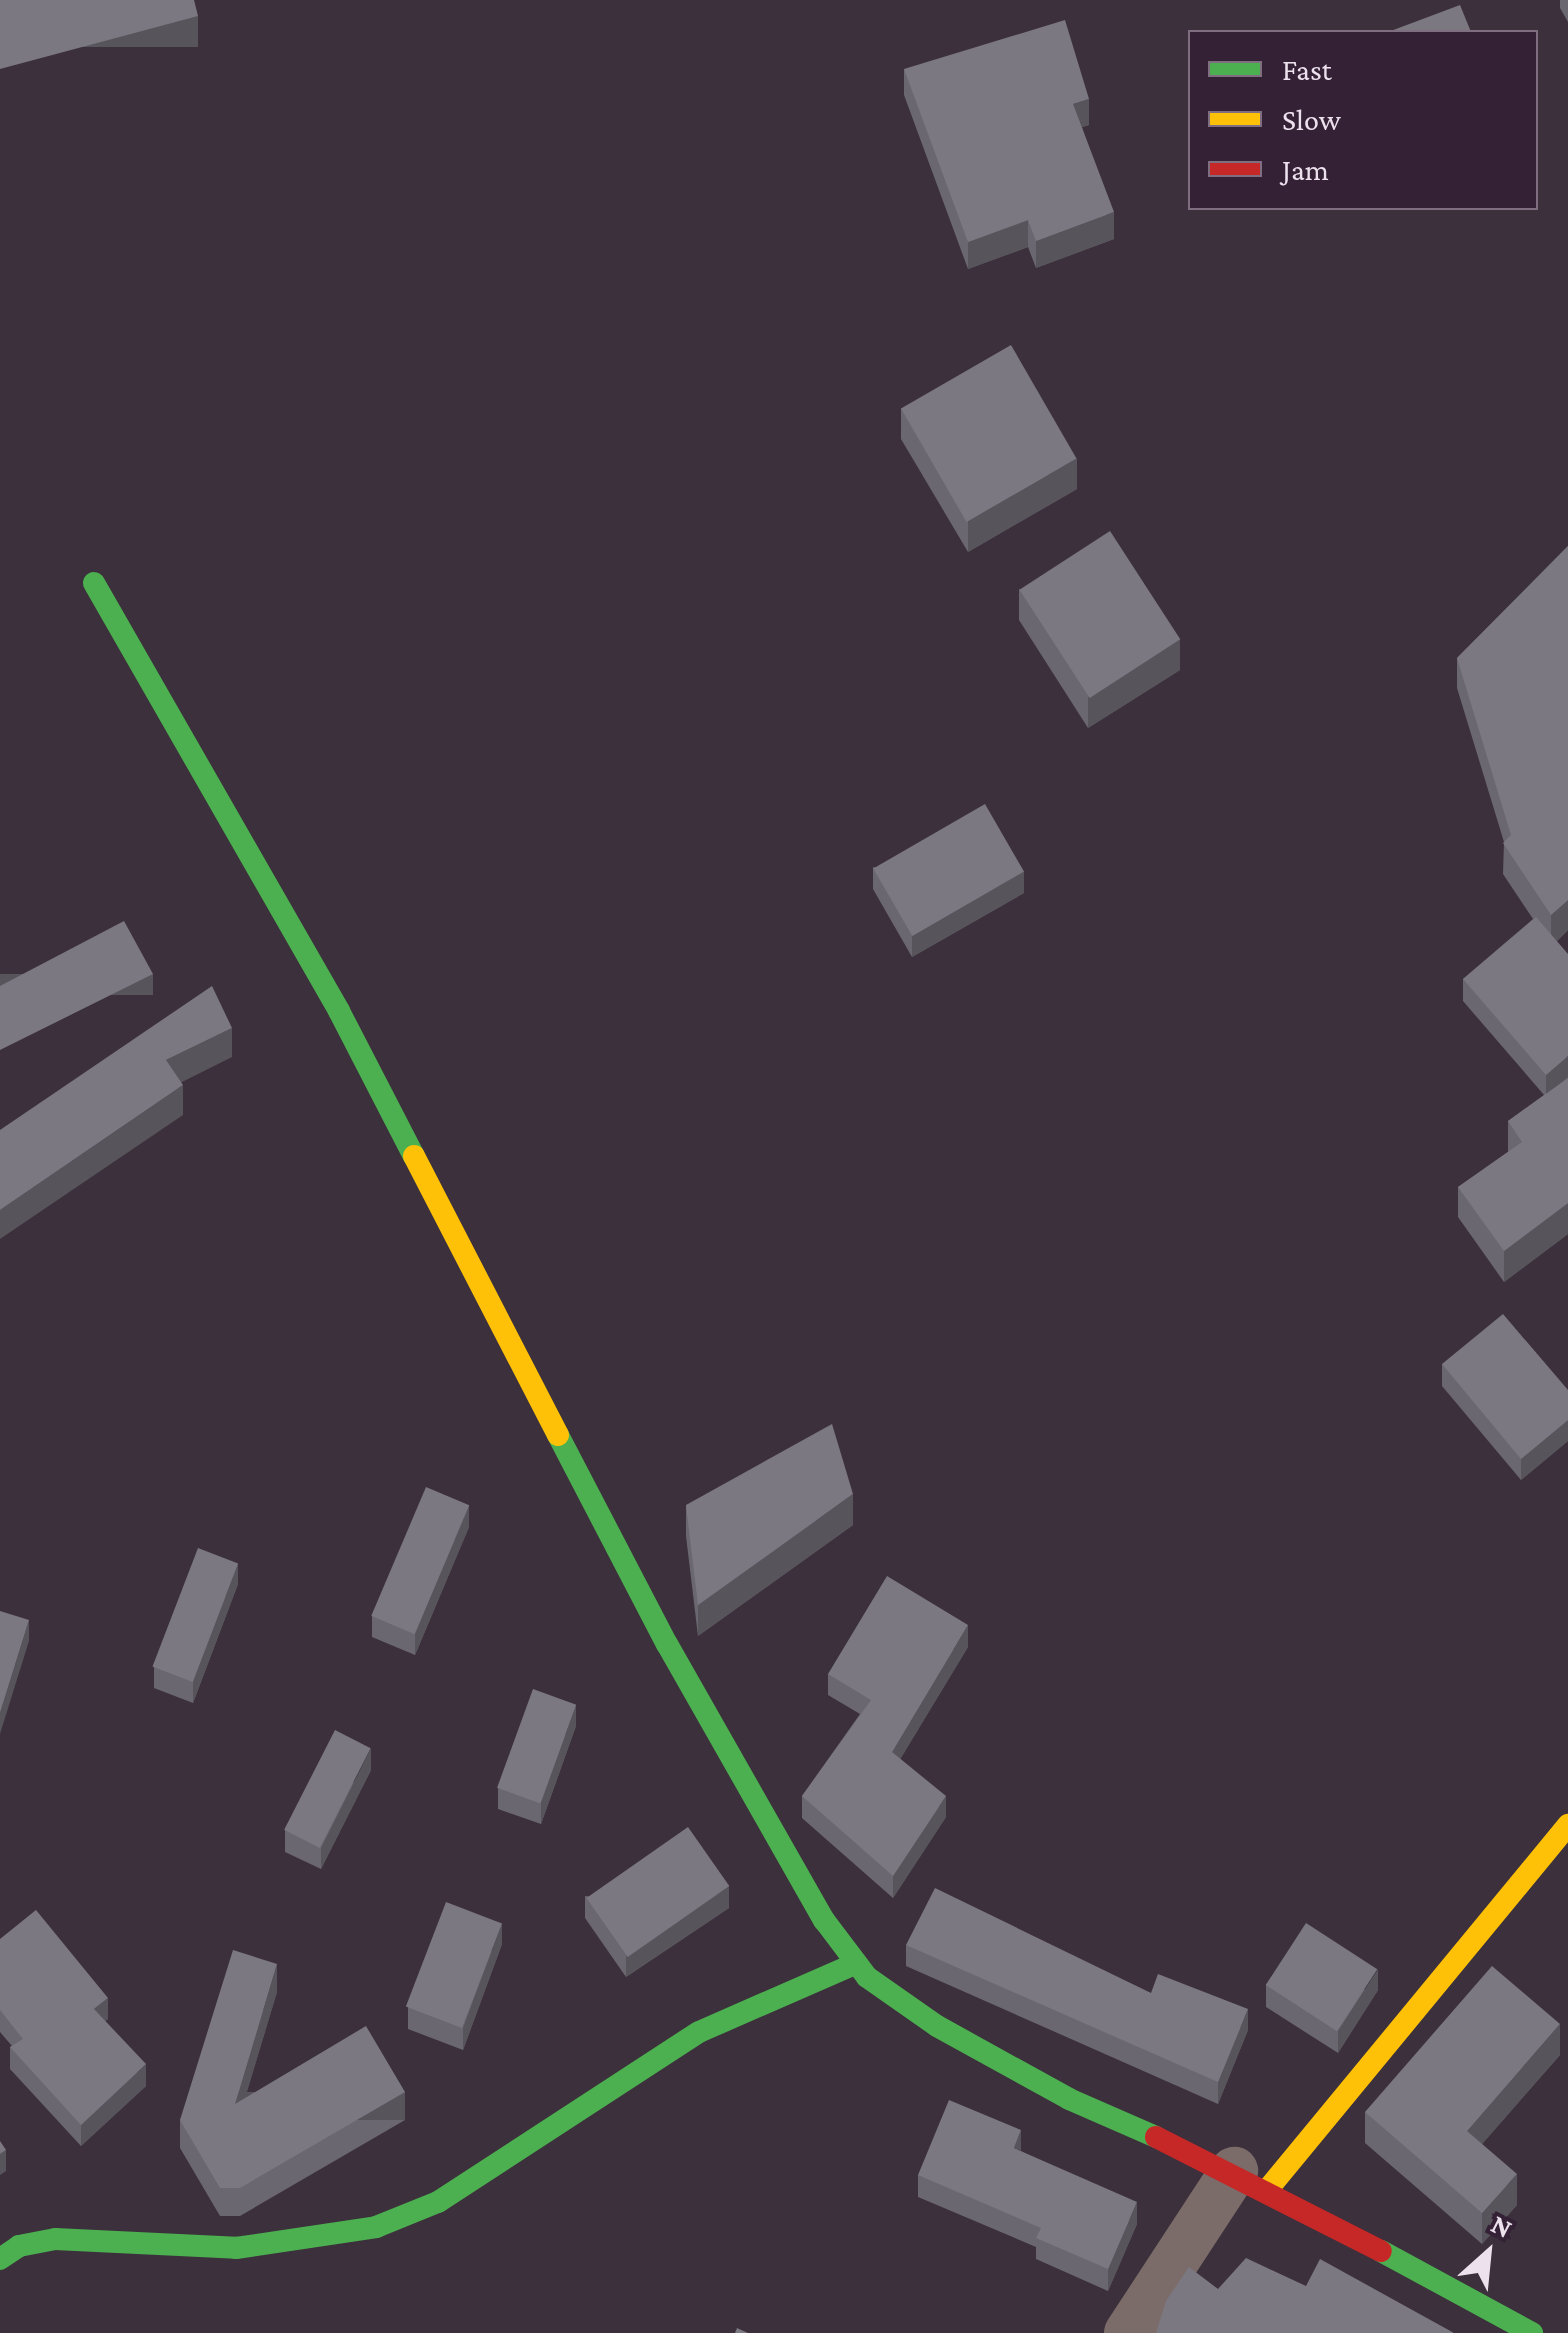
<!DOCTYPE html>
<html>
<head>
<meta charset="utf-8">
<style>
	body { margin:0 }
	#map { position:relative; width:1568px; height:2333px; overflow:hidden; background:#3b303b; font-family:"Crimson Pro",serif }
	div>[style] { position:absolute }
	.street>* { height:48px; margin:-24px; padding:0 24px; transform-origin:24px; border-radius:24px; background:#7b6c69 }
	.fast>* { height:22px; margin:-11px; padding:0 11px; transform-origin:11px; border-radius:11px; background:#4caf50 }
	.slow>* { height:22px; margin:-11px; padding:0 11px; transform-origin:11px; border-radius:11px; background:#ffc107 }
	.jam>* { height:22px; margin:-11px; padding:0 11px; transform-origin:11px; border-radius:11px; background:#c62828 }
	.wall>* { inset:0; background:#6b6770 }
	.shaded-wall>* { inset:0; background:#57545b; transform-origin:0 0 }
	.building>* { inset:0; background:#7c7882; transform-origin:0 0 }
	span { translate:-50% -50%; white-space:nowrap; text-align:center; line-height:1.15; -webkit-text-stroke:10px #342136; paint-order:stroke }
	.legend { position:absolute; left:1188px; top:30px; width:350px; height:180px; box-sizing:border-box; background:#342136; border:2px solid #7e6e80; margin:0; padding:12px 18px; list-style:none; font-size:30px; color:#ede1ee }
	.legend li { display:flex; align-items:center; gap:20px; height:50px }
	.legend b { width:50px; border:2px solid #7e6e80 }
	.north { position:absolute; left:1438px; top:2203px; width:100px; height:100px; -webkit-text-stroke:8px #342136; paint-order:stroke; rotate:27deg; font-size:28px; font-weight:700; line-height:40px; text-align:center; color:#ede1ee }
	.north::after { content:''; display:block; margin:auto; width:35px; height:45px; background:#ede1ee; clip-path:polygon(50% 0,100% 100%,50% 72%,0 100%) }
</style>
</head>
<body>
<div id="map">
	<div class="street">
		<div style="left:1128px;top:2333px;width:194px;rotate:-56.8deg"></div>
	</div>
	<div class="fast">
		<div style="left:94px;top:583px;width:493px;rotate:60.2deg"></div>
		<div style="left:339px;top:1011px;width:163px;rotate:62.7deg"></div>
		<div style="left:558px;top:1435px;width:236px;rotate:62.5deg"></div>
		<div style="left:667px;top:1644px;width:318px;rotate:60.4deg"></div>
		<div style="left:824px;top:1920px;width:71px;rotate:53deg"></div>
		<div style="left:867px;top:1977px;width:85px;rotate:35deg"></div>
		<div style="left:937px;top:2026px;width:151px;rotate:28.9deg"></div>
		<div style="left:1069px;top:2099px;width:95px;rotate:23.6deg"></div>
		<div style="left:1381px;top:2251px;width:172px;rotate:28.5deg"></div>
		<div style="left:0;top:2259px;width:23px;rotate:-34deg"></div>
		<div style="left:19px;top:2246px;width:37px;rotate:-11deg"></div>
		<div style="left:55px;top:2239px;width:181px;rotate:2.8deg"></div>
		<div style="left:236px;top:2248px;width:142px;rotate:-8.5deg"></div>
		<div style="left:376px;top:2227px;width:67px;rotate:-22deg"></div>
		<div style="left:438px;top:2202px;width:311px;rotate:-33.1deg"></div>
		<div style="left:699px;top:2032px;width:172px;rotate:-23.6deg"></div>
	</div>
	<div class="slow">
		<div style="left:414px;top:1156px;width:314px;rotate:62.7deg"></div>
		<div style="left:1268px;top:2189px;width:472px;rotate:-50.5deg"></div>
	</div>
	<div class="jam">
		<div style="left:1156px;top:2137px;width:252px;rotate:26.9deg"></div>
	</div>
	<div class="wall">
		<div style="clip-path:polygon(1560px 0,1568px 0,1568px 22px,1560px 8px)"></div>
		<div style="clip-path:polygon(904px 69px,1089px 125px,1082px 127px,1114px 239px,1036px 268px,1028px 247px,968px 269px,904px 95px)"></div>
		<div style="clip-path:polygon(901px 408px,1077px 489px,968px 552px,901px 439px)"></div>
		<div style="clip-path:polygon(1568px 546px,1568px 930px,1557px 941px,1568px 1078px,1568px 1234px,1504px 1282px,1458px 1217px,1458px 1187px,1508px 1152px,1508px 1121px,1544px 1095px,1463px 1001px,1463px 979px,1533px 919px,1503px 874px,1504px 842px,1457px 688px,1457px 658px)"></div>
		<div style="clip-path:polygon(1019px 589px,1180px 670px,1088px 728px,1019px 620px)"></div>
		<div style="clip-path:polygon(873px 867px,1024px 893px,912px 957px,873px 889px)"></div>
		<div style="clip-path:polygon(1442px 1364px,1568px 1390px,1568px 1441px,1521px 1480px,1442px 1386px)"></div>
		<div style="clip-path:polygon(686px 1505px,853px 1525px,698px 1636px,686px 1536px)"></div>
		<div style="clip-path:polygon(469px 1527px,415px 1655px,372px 1637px,372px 1616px)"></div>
		<div style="clip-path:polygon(238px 1584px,193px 1703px,154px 1688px,154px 1667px)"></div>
		<div style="clip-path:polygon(968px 1647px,900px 1759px,946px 1817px,893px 1898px,802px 1818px,802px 1796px,860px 1714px,828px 1695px,828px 1674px)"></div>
		<div style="clip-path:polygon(576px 1726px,541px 1824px,498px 1809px,498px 1788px)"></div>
		<div style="clip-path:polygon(371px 1770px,321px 1869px,285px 1852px,285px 1830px)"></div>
		<div style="clip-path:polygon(585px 1896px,729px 1908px,626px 1977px,585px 1918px)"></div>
		<div style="clip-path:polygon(0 1939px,108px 2019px,105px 2021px,146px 2086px,81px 2146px,10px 2069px,10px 2047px,12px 2046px,0 2032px)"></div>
		<div style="clip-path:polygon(502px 1944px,463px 2050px,408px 2029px,408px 2007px)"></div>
		<div style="clip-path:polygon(906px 1945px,1151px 1993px,1248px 2030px,1218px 2104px,906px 1966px)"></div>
		<div style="clip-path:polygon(1266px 1985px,1378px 1990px,1338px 2053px,1266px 2007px)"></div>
		<div style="clip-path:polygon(277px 1992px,245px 2097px,405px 2120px,240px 2216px,220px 2216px,180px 2148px,180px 2120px)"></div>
		<div style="clip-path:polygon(1560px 2055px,1482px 2144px,1517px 2205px,1482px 2244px,1365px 2143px,1365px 2112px)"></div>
		<div style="clip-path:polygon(1021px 2151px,1137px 2224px,1108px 2291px,1036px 2259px,1036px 2247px,918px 2197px,918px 2175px)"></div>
	</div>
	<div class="shaded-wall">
		<div style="left:198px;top:16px;width:31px;height:205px;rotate:90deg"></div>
		<div style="clip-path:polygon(1089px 99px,1089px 125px,1073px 130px,1073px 104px)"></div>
		<div style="clip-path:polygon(1114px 212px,1114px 239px,1036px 268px,1036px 241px)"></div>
		<div style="clip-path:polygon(1028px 220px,1028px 247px,968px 269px,968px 242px)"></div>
		<div style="clip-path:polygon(1077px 458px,1077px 489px,968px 552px,968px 521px)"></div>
		<div style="clip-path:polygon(1180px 639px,1180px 670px,1088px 728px,1088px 697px)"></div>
		<div style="clip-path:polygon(1024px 871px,1024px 893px,912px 957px,912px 936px)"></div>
		<div style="clip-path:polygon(1568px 900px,1568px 930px,1551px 946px,1551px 915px)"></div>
		<div style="left:153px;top:974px;width:21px;height:171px;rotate:90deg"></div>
		<div style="clip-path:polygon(232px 1028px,232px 1057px,166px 1090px,166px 1060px)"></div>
		<div style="clip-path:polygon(1568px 1056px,1568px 1077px,1546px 1096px,1546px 1075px)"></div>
		<div style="clip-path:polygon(183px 1085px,183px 1115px,0 1239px,0 1210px)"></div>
		<div style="clip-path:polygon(1568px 1203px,1568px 1234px,1504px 1282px,1504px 1251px)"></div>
		<div style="clip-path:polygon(1568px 1420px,1568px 1441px,1521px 1480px,1521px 1459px)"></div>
		<div style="clip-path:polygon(853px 1494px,853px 1525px,698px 1636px,698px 1605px)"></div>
		<div style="clip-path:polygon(469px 1505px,469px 1527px,415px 1655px,415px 1634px)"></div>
		<div style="clip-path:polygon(238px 1563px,238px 1584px,193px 1703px,193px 1682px)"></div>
		<div style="clip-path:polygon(29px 1620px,29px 1641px,0 1734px,0 1713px)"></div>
		<div style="clip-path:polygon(968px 1625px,968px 1647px,892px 1773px,892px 1752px)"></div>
		<div style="clip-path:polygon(576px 1705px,576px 1726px,541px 1824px,541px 1803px)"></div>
		<div style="clip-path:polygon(371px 1748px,371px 1770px,321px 1869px,321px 1848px)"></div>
		<div style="clip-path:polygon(946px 1796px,946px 1817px,893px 1898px,893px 1876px)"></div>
		<div style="clip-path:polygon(729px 1886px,729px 1908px,626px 1977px,626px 1956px)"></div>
		<div style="clip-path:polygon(502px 1923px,502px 1944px,463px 2050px,463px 2028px)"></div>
		<div style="clip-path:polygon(277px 1964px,277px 1992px,235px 2132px,235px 2104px)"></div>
		<div style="clip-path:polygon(1378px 1969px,1378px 1990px,1338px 2053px,1338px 2031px)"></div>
		<div style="clip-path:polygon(108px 1998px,108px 2019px,94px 2030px,94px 2009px)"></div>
		<div style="clip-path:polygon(1248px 2009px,1248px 2030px,1218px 2104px,1218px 2082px)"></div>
		<div style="clip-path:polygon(1560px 2024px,1560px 2055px,1467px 2161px,1467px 2131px)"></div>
		<div style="clip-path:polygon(146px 2064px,146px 2086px,81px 2146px,81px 2125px)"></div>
		<div style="left:405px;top:2092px;width:28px;height:191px;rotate:90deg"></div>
		<div style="clip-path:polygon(1021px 2130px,1021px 2151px,1014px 2148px)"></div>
		<div style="clip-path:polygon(6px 2150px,6px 2171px,0 2175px,0 2154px)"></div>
		<div style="clip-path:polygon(1517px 2174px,1517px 2205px,1482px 2244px,1482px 2213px)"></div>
		<div style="clip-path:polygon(1137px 2202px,1137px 2224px,1108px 2291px,1108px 2269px)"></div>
	</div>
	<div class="building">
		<div style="clip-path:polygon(0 0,194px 0,198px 16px,0 69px)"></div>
		<div style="clip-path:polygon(1460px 5px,1471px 32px,1388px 32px)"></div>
		<div style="clip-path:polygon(1065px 20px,1089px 99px,1073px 104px,1114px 212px,1036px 241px,1028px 220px,968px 242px,904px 69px)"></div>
		<div style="left:1011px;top:345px;width:131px;height:127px;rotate:60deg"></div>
		<div style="left:1110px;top:531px;width:129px;height:108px;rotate:57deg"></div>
		<div style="clip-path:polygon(1568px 546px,1568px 900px,1551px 915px,1503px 843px,1511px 835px,1457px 658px)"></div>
		<div style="left:985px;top:804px;width:78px;height:129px;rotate:60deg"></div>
		<div style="clip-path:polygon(1536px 917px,1568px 954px,1568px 1056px,1546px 1075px,1463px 979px)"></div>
		<div style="clip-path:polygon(124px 921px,153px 974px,0 1050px,0 986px)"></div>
		<div style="clip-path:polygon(212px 986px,232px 1028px,166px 1060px,183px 1085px,0 1210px,0 1130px)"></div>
		<div style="clip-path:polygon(1568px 1078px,1568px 1203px,1504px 1251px,1458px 1187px,1522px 1142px,1508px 1121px)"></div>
		<div style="clip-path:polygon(1503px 1314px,1568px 1390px,1568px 1420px,1521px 1459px,1442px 1364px)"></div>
		<div style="clip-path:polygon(832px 1424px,853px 1494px,698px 1605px,686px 1505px)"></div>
		<div style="left:426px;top:1487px;width:47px;height:140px;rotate:23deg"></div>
		<div style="left:198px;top:1548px;width:43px;height:127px;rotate:21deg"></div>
		<div style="clip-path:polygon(887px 1576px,968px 1625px,892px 1752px,946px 1796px,893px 1876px,802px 1796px,871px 1700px,828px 1674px)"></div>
		<div style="clip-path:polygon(0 1611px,29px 1620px,0 1713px)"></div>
		<div style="left:533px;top:1689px;width:46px;height:105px;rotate:20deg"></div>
		<div style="left:335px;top:1730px;width:40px;height:112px;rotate:27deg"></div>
		<div style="left:688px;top:1827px;width:72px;height:124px;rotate:55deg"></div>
		<div style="clip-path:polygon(935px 1888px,1151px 1993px,1158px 1974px,1248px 2009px,1218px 2082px,906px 1945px)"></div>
		<div style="left:446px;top:1902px;width:60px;height:112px;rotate:21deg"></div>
		<div style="clip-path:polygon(36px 1910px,108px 1998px,94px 2009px,146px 2064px,81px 2125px,10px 2047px,23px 2039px,0 2010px,0 1939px)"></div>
		<div style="left:1306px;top:1923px;width:85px;height:74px;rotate:33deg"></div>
		<div style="clip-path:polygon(233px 1950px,277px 1964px,235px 2104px,366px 2026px,405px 2092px,240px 2188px,220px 2188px,180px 2120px)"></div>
		<div style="clip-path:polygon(1492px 1966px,1560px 2024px,1467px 2131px,1517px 2174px,1482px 2213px,1365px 2112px)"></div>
		<div style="clip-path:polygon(949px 2100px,1021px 2130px,1014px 2148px,1137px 2202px,1108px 2269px,1036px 2238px,1041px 2228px,918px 2175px)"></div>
		<div style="clip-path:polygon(0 2141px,6px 2150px,0 2154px)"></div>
		<div style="clip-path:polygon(1246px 2258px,1306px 2286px,1320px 2259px,1454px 2333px,1156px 2333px,1166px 2301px,1189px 2267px,1218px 2289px)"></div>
		<div style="clip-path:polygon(737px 2328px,748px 2333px,735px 2333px)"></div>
	</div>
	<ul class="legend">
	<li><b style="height:12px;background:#4caf50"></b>Fast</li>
	<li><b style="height:12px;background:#ffc107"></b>Slow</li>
	<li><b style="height:12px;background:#c62828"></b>Jam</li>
	</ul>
	<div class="north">N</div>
</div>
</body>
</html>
